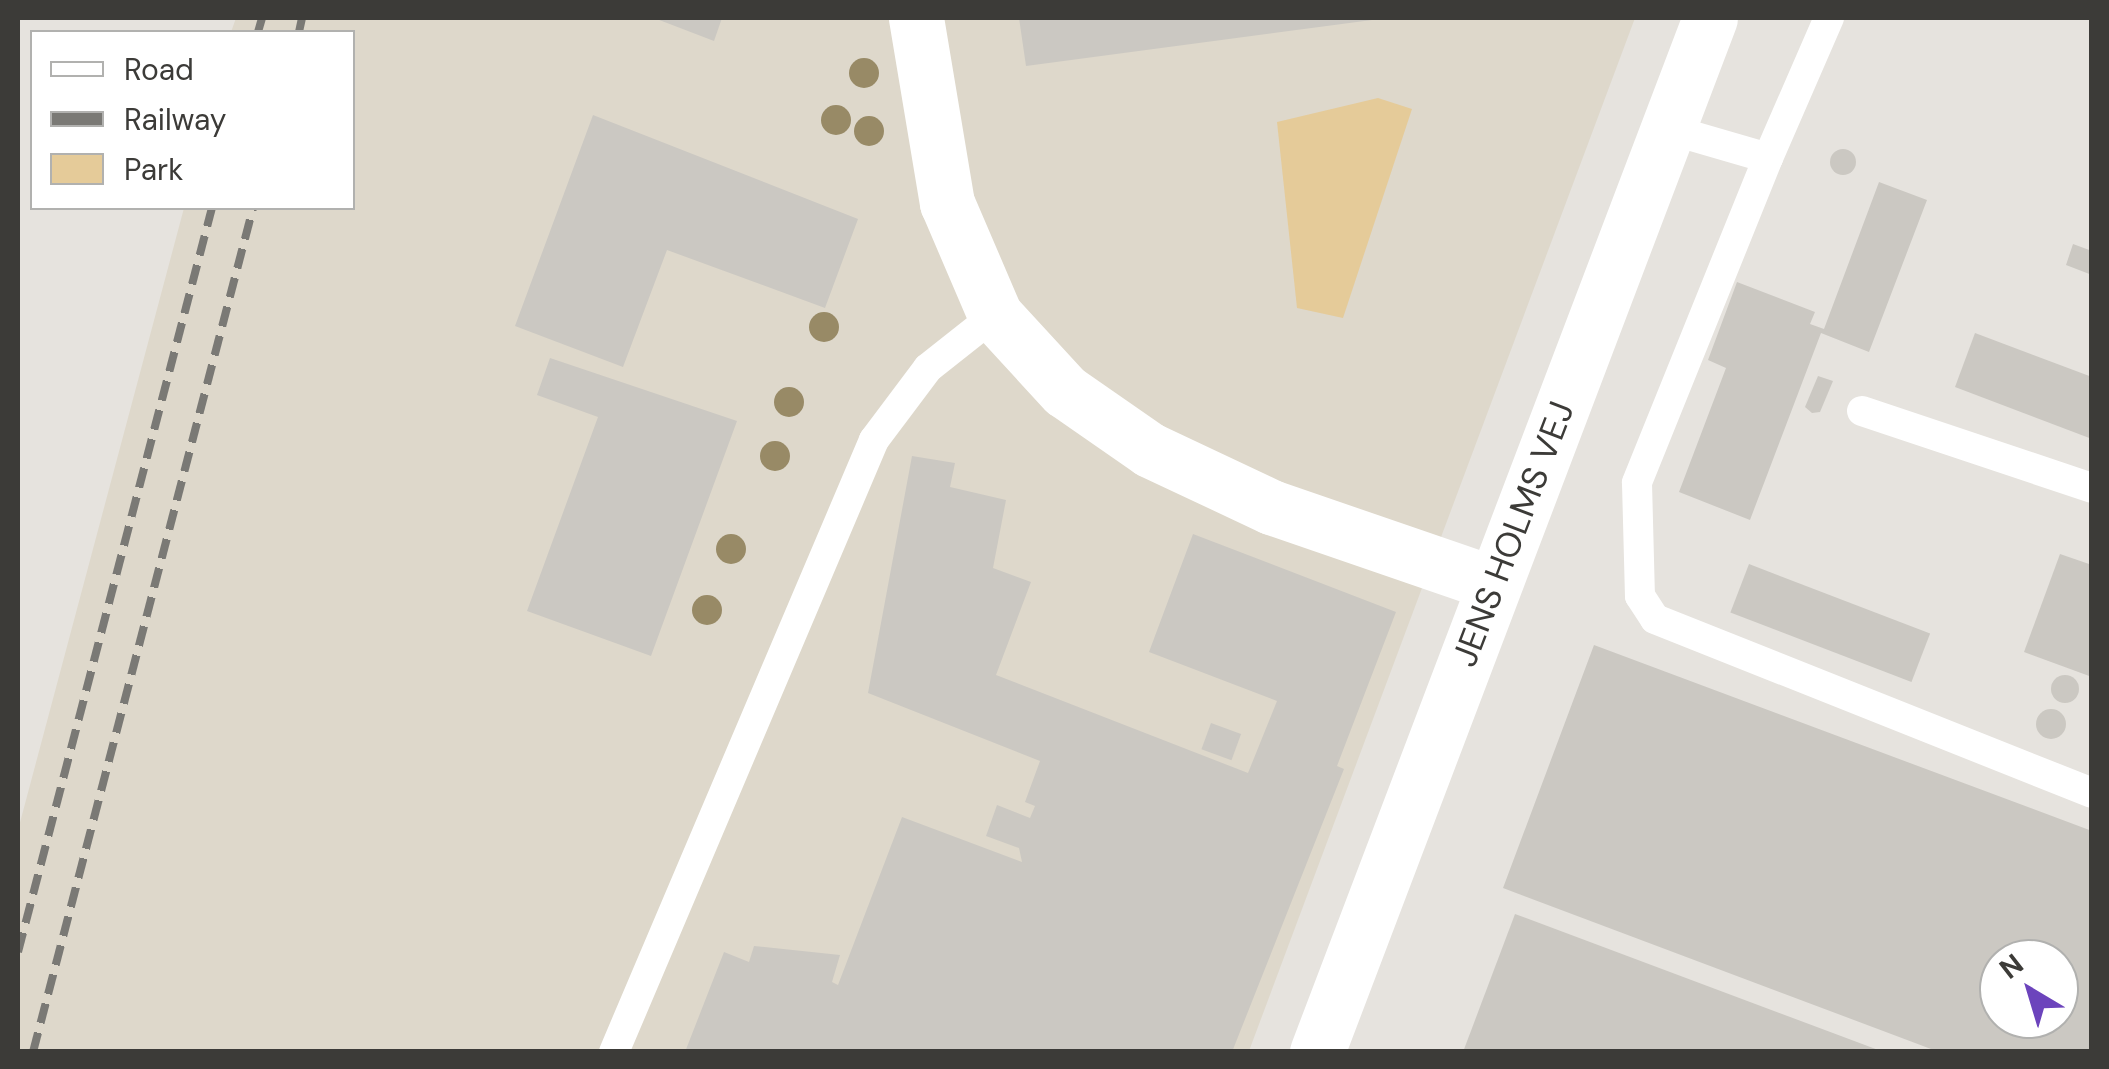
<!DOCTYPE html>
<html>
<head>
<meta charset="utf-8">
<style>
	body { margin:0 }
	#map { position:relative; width:2109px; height:1069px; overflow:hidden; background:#e6e3de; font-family:"DM Sans",sans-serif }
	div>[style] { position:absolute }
	.built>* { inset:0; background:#ded8cb }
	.green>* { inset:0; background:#e5cb99 }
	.building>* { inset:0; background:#cbc8c2; transform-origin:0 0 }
	.round { border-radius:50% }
	.service>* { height:30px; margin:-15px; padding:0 15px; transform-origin:15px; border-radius:15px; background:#fff }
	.minor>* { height:55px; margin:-27.5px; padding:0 27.5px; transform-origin:27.5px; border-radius:27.5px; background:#fff }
	.secondary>* { height:55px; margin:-27.5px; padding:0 27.5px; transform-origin:27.5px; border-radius:27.5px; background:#fff }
	.rail>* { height:8px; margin-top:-4px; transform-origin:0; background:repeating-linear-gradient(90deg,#7a7975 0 20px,transparent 0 30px) }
	.trees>* { width:30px; height:30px; margin:-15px; border-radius:50%; background:#988a66 }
	span { translate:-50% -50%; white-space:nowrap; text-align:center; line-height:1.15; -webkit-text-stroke:8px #fff; paint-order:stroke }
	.street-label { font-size:35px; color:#3c3b38 }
	.frame { position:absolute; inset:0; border:20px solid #3c3b38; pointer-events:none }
	.legend { position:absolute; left:30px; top:30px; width:325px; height:180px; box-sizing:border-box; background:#fff; border:2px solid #b1b1af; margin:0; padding:12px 18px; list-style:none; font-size:30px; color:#3c3b38 }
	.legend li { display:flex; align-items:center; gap:20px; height:50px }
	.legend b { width:50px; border:2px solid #b1b1af }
	.north { position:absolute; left:1979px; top:939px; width:100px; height:100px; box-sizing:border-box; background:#fff; border:2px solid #b1b1af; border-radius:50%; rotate:322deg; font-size:28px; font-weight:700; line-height:40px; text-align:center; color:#3c3b38 }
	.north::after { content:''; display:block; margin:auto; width:35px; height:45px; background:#6c44bc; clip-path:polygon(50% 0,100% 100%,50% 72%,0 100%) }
</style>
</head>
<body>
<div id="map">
	<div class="built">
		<div style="clip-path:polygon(236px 18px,1635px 18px,1249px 1051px,18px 1052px,18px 830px,184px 208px,352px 208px,352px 32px,231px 32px)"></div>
	</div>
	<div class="green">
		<div style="clip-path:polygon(1378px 98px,1412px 109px,1343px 318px,1297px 308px,1277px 122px)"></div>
	</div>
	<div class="building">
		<div style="clip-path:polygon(654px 18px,722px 18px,714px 41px)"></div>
		<div style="clip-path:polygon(1019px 18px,1372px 18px,1372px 20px,1026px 66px)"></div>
		<div style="clip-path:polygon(593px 115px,858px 219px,825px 308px,667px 250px,623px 367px,515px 326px)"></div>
		<div class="round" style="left:1830px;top:149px;width:26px;height:26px"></div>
		<div style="clip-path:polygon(1879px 182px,1927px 200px,1869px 352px,1821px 333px,1750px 520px,1679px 492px,1726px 368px,1708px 360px,1737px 282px,1815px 312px,1810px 324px,1824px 329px)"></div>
		<div style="clip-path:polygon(2073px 244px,2092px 251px,2092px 275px,2066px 265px)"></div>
		<div style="clip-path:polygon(1975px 333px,2092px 377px,2092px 439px,1955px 387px)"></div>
		<div style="clip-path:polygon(550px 358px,737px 421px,651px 656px,527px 611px,598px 417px,537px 395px)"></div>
		<div style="clip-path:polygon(1818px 376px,1833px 381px,1820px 412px,1812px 413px,1805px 407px)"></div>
		<div style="clip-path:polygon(912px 456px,955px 463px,950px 487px,1006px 500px,993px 568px,1031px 582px,996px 675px,1248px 773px,1277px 701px,1149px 652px,1193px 534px,1396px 612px,1337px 766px,1344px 769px,1232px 1052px,685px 1052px,724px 952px,749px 962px,754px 946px,840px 955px,832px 982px,838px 985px,902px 817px,1022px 862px,1019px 848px,986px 836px,997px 805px,1030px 818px,1035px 806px,1025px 802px,1040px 761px,868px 693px)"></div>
		<div style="clip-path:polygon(2060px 554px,2092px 565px,2092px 677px,2024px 652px)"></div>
		<div style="left:1749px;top:564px;width:194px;height:52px;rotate:21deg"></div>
		<div style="clip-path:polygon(evenodd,1594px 645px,2092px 831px,2092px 1052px,1939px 1052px,1503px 888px,1594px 645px,1999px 959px,2059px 959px,2059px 1019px,1999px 1019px,1999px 959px)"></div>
		<div class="round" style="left:2051px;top:675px;width:28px;height:28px"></div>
		<div class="round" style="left:2036px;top:709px;width:30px;height:30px"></div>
		<div style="left:1211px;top:723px;width:32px;height:28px;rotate:20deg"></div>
		<div style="clip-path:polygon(1515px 914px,1881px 1051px,1881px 1052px,1463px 1052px)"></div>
	</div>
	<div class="service">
		<div style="left:1668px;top:129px;width:104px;rotate:16.2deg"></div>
		<div style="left:1768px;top:158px;width:350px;rotate:112deg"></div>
		<div style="left:1637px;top:483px;width:113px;rotate:88.5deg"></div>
		<div style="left:1640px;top:596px;width:27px;rotate:57deg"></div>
		<div style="left:1655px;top:619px;width:470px;rotate:21.7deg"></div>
		<div style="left:1768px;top:158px;width:153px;rotate:-66.5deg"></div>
		<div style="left:1862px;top:411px;width:243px;rotate:18.5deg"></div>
		<div style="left:614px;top:1052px;width:665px;rotate:-66.98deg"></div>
		<div style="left:874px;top:440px;width:90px;rotate:-53.1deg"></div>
		<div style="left:928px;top:368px;width:85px;rotate:-38.3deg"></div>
	</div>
	<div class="minor">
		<div style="left:916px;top:18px;width:188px;rotate:80.5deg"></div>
		<div style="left:947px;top:203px;width:122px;rotate:66.8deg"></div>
		<div style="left:995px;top:315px;width:103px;rotate:47.4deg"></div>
		<div style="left:1065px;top:391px;width:103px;rotate:34.8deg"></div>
		<div style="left:1150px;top:450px;width:134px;rotate:25.2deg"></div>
		<div style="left:1271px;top:507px;width:236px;rotate:19deg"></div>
	</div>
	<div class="secondary">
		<div style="left:1317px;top:1052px;width:1106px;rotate:-69.19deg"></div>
	</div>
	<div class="rail">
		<div style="left:258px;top:32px;width:15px;rotate:-74deg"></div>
		<div style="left:299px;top:32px;width:14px;rotate:-78deg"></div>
		<div style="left:18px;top:952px;width:769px;rotate:-75.39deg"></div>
		<div style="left:33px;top:1052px;width:872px;rotate:-75.39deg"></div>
	</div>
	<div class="trees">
		<div style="left:864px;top:73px"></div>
		<div style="left:836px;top:120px"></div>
		<div style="left:869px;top:131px"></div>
		<div style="left:824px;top:327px"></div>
		<div style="left:789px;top:402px"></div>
		<div style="left:775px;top:456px"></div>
		<div style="left:731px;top:549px"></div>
		<div style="left:707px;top:610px"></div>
	</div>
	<div class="street-label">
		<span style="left:1513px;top:534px;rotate:-69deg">JENS HOLMS VEJ</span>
	</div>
	<div class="frame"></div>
	<ul class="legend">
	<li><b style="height:12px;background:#fff"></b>Road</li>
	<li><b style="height:12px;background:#7a7975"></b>Railway</li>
	<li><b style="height:28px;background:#e5cb99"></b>Park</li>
	</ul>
	<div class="north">N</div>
</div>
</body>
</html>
